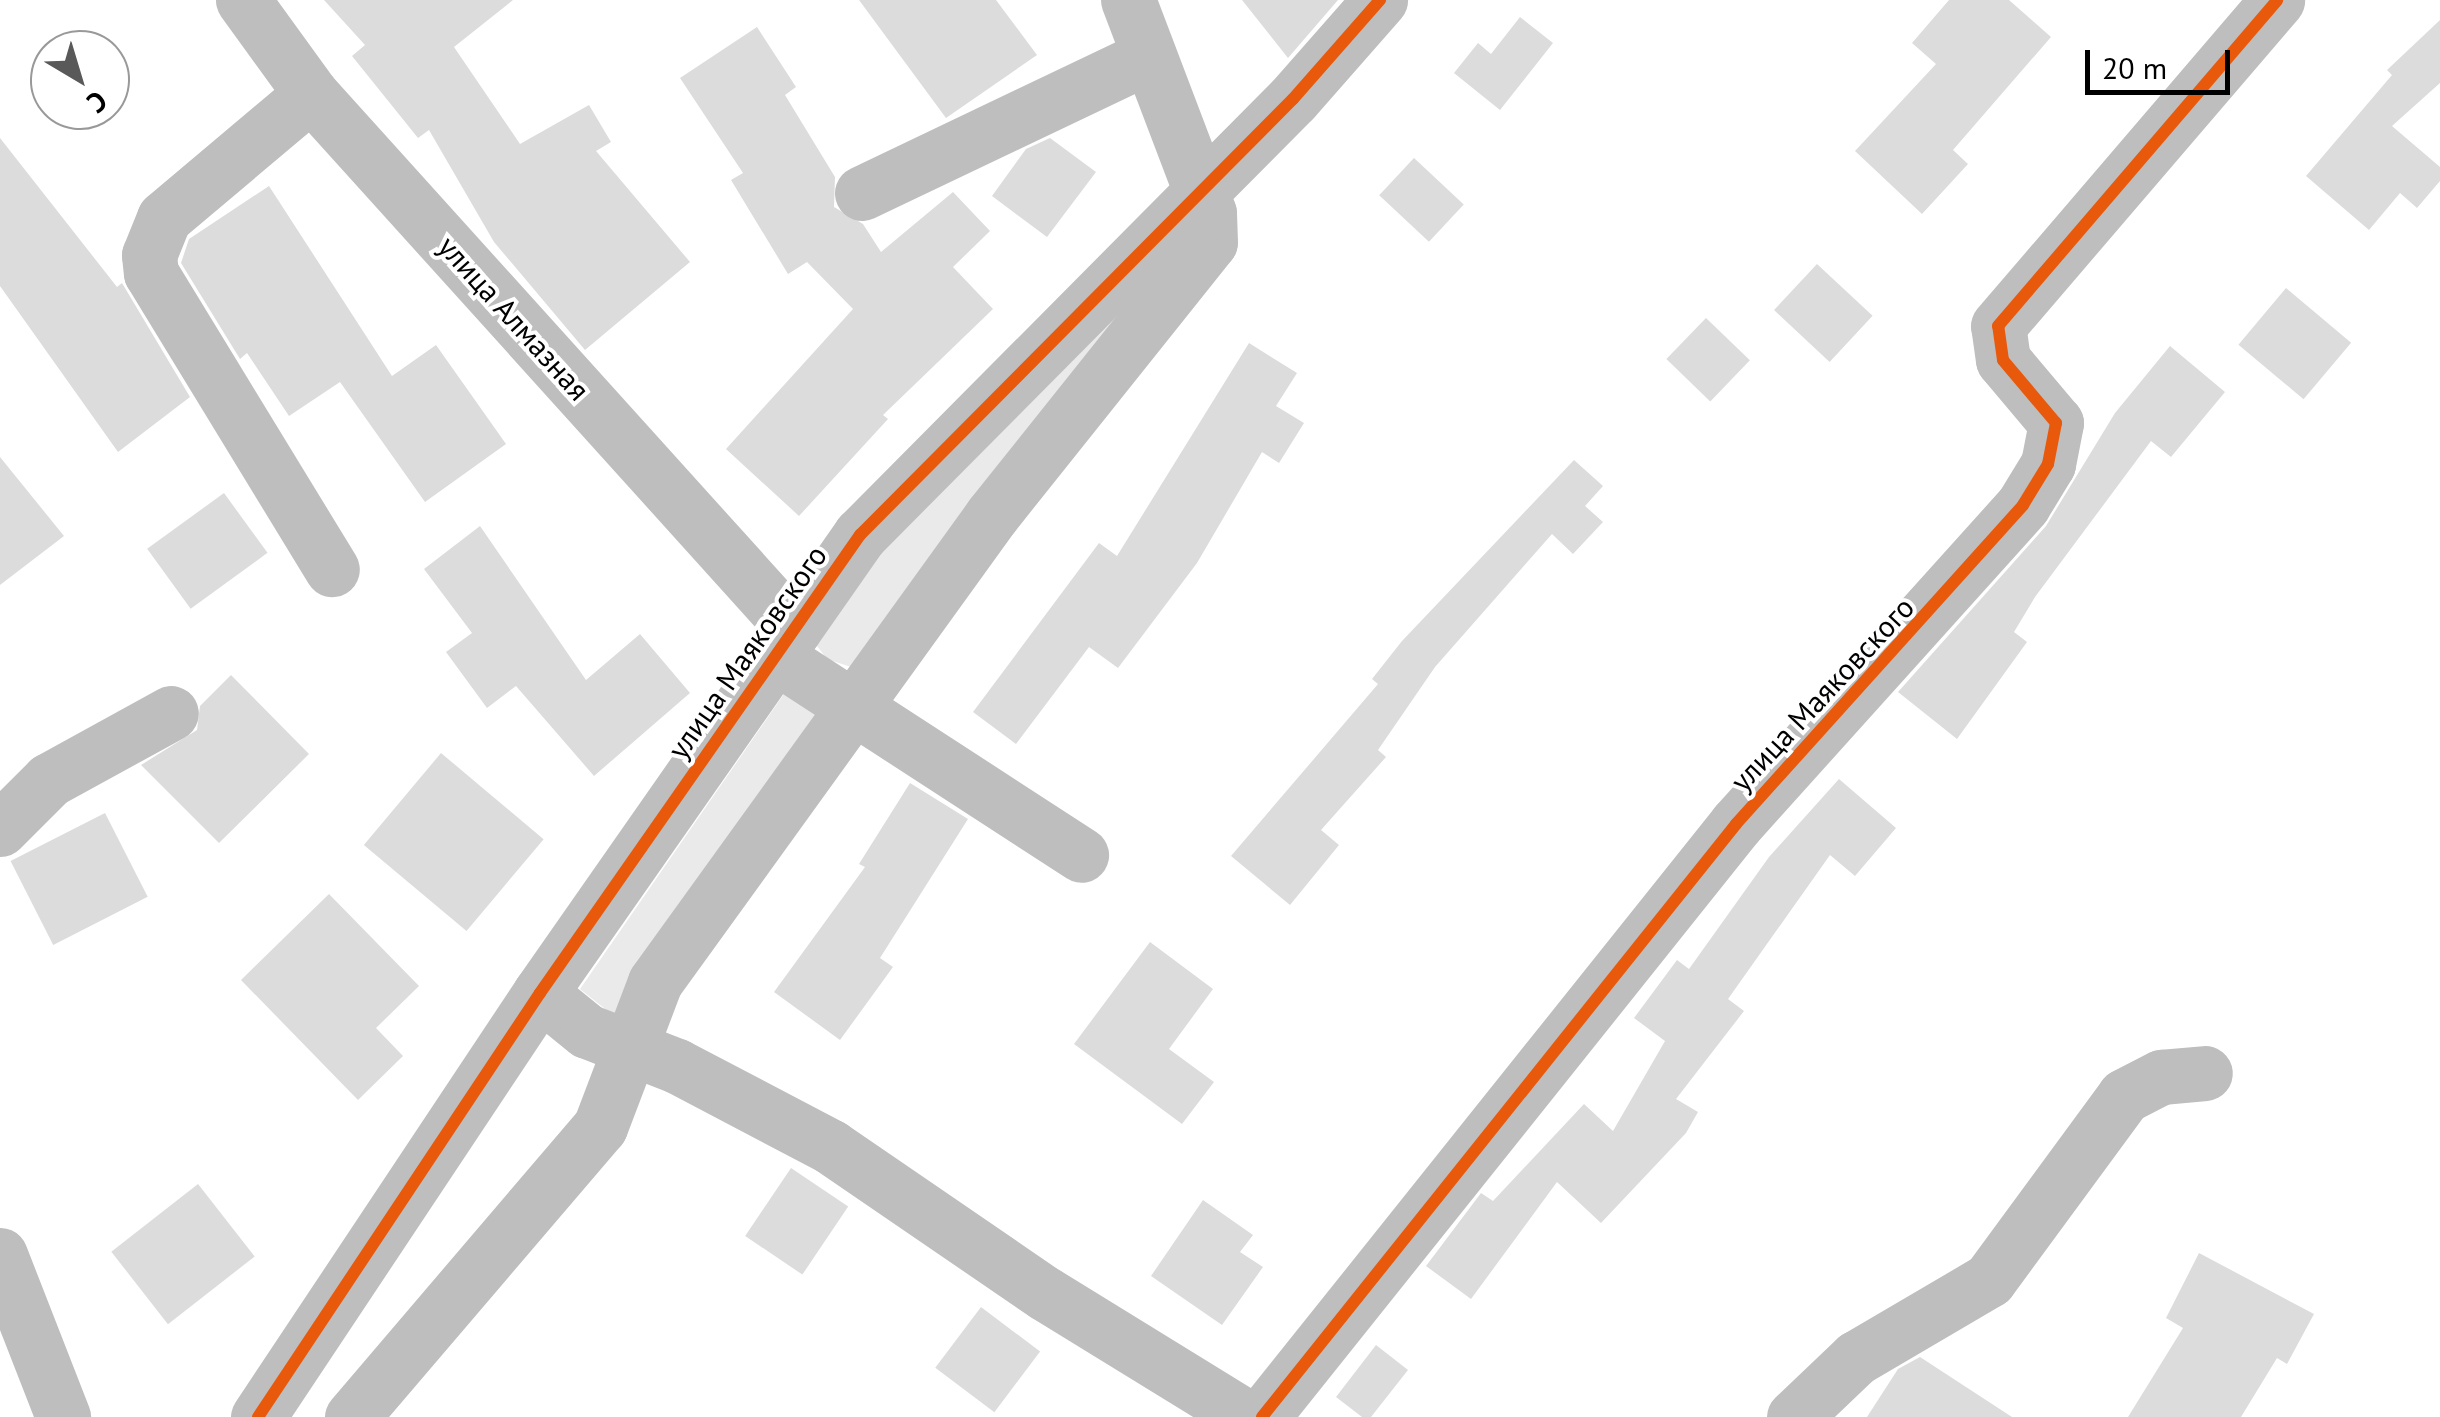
<!DOCTYPE html>
<html>
<head>
<meta charset="utf-8">
<style>
	body { margin:0 }
	#map { position:relative; width:2440px; height:1417px; overflow:hidden; background:#fff; font-family:"PT Sans",sans-serif }
	div>[style] { position:absolute }
	.green>* { inset:0; background:#eaeaea }
	.building>* { inset:0; background:#dcdcdc; transform-origin:0 0 }
	.minor>* { height:55px; margin:-27.5px; padding:0 27.5px; transform-origin:27.5px; border-radius:27.5px; background:#bebebe }
	.cycleway>* { height:12px; margin:-6px; padding:0 6px; transform-origin:6px; border-radius:6px; background:#e8590c }
	span { translate:-50% -50%; white-space:nowrap; text-align:center; line-height:1.15; -webkit-text-stroke:8px #fff; paint-order:stroke }
	.street-label { font-size:30px; color:#000 }
	.north { position:absolute; left:30px; top:30px; width:100px; height:100px; box-sizing:border-box; background:#fff; border:2px solid #999; border-radius:50%; rotate:142deg; font-size:28px; font-weight:700; line-height:40px; text-align:center; color:#000 }
	.north::after { content:''; display:block; margin:auto; width:35px; height:45px; background:#595959; clip-path:polygon(50% 0,100% 100%,50% 72%,0 100%) }
	.scale { position:absolute; left:2085px; top:50px; width:145px; height:45px; box-sizing:border-box; border:5px solid #000; border-top:0; padding-left:12px; font-size:30px; line-height:35px; white-space:nowrap; color:#000; -webkit-text-stroke:8px #fff; paint-order:stroke }
</style>
</head>
<body>
<div id="map">
	<div class="green">
		<div style="clip-path:polygon(1121px 310px,851px 667px,827px 659px,814px 642px,896px 531px)"></div>
		<div style="clip-path:polygon(786px 691px,820px 708px,614px 1016px,580px 989px)"></div>
	</div>
	<div class="building">
		<div style="clip-path:polygon(324px 0,513px 0,454px 47px,520px 144px,589px 105px,611px 142px,596px 151px,690px 262px,585px 350px,494px 242px,429px 130px,418px 138px,352px 56px,365px 45px)"></div>
		<div style="clip-path:polygon(859px 0,996px 0,1037px 55px,946px 118px)"></div>
		<div style="clip-path:polygon(1242px 0,1338px 0,1288px 58px)"></div>
		<div style="clip-path:polygon(1949px 0,2009px 0,2051px 37px,1953px 150px,1968px 164px,1922px 214px,1855px 151px,1936px 64px,1912px 43px)"></div>
		<div style="clip-path:polygon(1520px 17px,1553px 43px,1500px 110px,1454px 73px,1478px 43px,1491px 54px)"></div>
		<div style="clip-path:polygon(2440px 20px,2440px 83px,2392px 126px,2440px 167px,2440px 181px,2417px 208px,2400px 193px,2369px 230px,2306px 176px,2392px 75px,2387px 70px)"></div>
		<div style="clip-path:polygon(757px 27px,796px 87px,785px 95px,835px 177px,834px 207px,863px 224px,881px 252px,953px 192px,990px 231px,953px 267px,993px 309px,883px 415px,888px 419px,799px 516px,726px 449px,853px 309px,807px 262px,788px 274px,731px 180px,743px 173px,680px 78px)"></div>
		<div style="clip-path:polygon(0 138px,117px 287px,122px 283px,190px 397px,118px 452px,0 286px)"></div>
		<div style="clip-path:polygon(1050px 138px,1096px 172px,1047px 237px,992px 196px,1026px 149px)"></div>
		<div style="left:1414px;top:158px;width:68px;height:51px;rotate:43deg"></div>
		<div style="clip-path:polygon(269px 186px,392px 376px,436px 345px,506px 444px,425px 502px,340px 382px,289px 416px,247px 353px,240px 359px,181px 263px,189px 239px)"></div>
		<div style="left:1817px;top:264px;width:76px;height:63px;rotate:43deg"></div>
		<div style="left:2286px;top:288px;width:85px;height:74px;rotate:40deg"></div>
		<div style="left:1706px;top:318px;width:61px;height:57px;rotate:44deg"></div>
		<div style="clip-path:polygon(1249px 343px,1297px 373px,1276px 406px,1304px 423px,1279px 463px,1262px 452px,1197px 563px,1118px 668px,1089px 647px,1016px 744px,973px 712px,1099px 543px,1117px 556px)"></div>
		<div style="clip-path:polygon(2170px 346px,2225px 392px,2171px 457px,2151px 441px,2035px 597px,2014px 632px,2027px 642px,1957px 739px,1898px 692px,2046px 526px,2115px 413px)"></div>
		<div style="clip-path:polygon(0 457px,64px 536px,0 585px)"></div>
		<div style="clip-path:polygon(1574px 460px,1603px 486px,1585px 506px,1603px 522px,1573px 554px,1552px 534px,1435px 667px,1378px 750px,1386px 757px,1321px 830px,1339px 845px,1290px 905px,1231px 856px,1378px 684px,1372px 679px,1402px 641px)"></div>
		<div style="left:224px;top:493px;width:74px;height:95px;rotate:54deg"></div>
		<div style="clip-path:polygon(480px 526px,586px 680px,640px 634px,690px 693px,594px 776px,516px 686px,487px 708px,446px 652px,472px 633px,424px 569px)"></div>
		<div style="clip-path:polygon(231px 675px,309px 754px,219px 843px,141px 765px,197px 730px,200px 706px)"></div>
		<div style="left:441px;top:753px;width:134px;height:120px;rotate:40deg"></div>
		<div style="clip-path:polygon(1839px 779px,1896px 828px,1855px 876px,1830px 855px,1728px 999px,1744px 1011px,1676px 1099px,1698px 1112px,1686px 1133px,1601px 1223px,1557px 1182px,1471px 1299px,1426px 1266px,1481px 1193px,1493px 1201px,1584px 1104px,1613px 1131px,1665px 1041px,1634px 1018px,1677px 960px,1689px 969px,1769px 857px)"></div>
		<div style="clip-path:polygon(910px 783px,968px 819px,880px 958px,893px 967px,840px 1040px,774px 992px,865px 867px,859px 864px)"></div>
		<div style="left:105px;top:813px;width:94px;height:106px;rotate:63deg"></div>
		<div style="clip-path:polygon(329px 894px,419px 986px,376px 1028px,403px 1056px,358px 1100px,241px 980px)"></div>
		<div style="clip-path:polygon(1150px 942px,1213px 989px,1169px 1049px,1214px 1082px,1182px 1124px,1074px 1044px)"></div>
		<div style="left:791px;top:1168px;width:69px;height:82px;rotate:34deg"></div>
		<div style="left:198px;top:1184px;width:92px;height:110px;rotate:52deg"></div>
		<div style="clip-path:polygon(1203px 1200px,1253px 1235px,1240px 1252px,1263px 1267px,1222px 1325px,1151px 1276px)"></div>
		<div style="clip-path:polygon(2199px 1253px,2314px 1314px,2287px 1364px,2277px 1358px,2241px 1417px,2128px 1417px,2183px 1328px,2166px 1318px)"></div>
		<div style="left:981px;top:1307px;width:74px;height:76px;rotate:37deg"></div>
		<div style="clip-path:polygon(1376px 1345px,1408px 1370px,1371px 1417px,1362px 1417px,1336px 1397px)"></div>
		<div style="clip-path:polygon(1920px 1357px,2012px 1417px,1867px 1417px,1898px 1369px)"></div>
	</div>
	<div class="minor">
		<div style="left:243px;top:0;width:116px;rotate:54.1deg"></div>
		<div style="left:311px;top:94px;width:721px;rotate:47.92deg"></div>
		<div style="left:311px;top:94px;width:192px;rotate:139.9deg"></div>
		<div style="left:164px;top:218px;width:40px;rotate:112deg"></div>
		<div style="left:149px;top:255px;width:18px;rotate:84deg"></div>
		<div style="left:151px;top:273px;width:347px;rotate:58.6deg"></div>
		<div style="left:862px;top:193px;width:318px;rotate:-25.5deg"></div>
		<div style="left:775px;top:656px;width:365px;rotate:33deg"></div>
		<div style="left:0;top:829px;width:69px;rotate:-45deg"></div>
		<div style="left:49px;top:780px;width:139px;rotate:-28.8deg"></div>
		<div style="left:540px;top:993px;width:60px;rotate:39deg"></div>
		<div style="left:587px;top:1031px;width:97px;rotate:21.3deg"></div>
		<div style="left:677px;top:1066px;width:174px;rotate:27.7deg"></div>
		<div style="left:831px;top:1147px;width:260px;rotate:34.4deg"></div>
		<div style="left:1046px;top:1294px;width:235px;rotate:31.6deg"></div>
		<div style="left:0;top:1255px;width:174px;rotate:68.7deg"></div>
		<div style="left:258px;top:1417px;width:509px;rotate:-56.37deg"></div>
		<div style="left:540px;top:993px;width:559px;rotate:-55.06deg"></div>
		<div style="left:860px;top:535px;width:614px;rotate:-45.2deg"></div>
		<div style="left:1293px;top:99px;width:132px;rotate:-48.7deg"></div>
		<div style="left:352px;top:1417px;width:382px;rotate:-49.5deg"></div>
		<div style="left:600px;top:1127px;width:155px;rotate:-69.2deg"></div>
		<div style="left:655px;top:982px;width:576px;rotate:-54.18deg"></div>
		<div style="left:992px;top:515px;width:349px;rotate:-51.4deg"></div>
		<div style="left:1210px;top:242px;width:29px;rotate:-92deg"></div>
		<div style="left:1209px;top:213px;width:228px;rotate:-110.8deg"></div>
		<div style="left:1262px;top:1417px;width:759px;rotate:-51.36deg"></div>
		<div style="left:1736px;top:824px;width:429px;rotate:-48deg"></div>
		<div style="left:2023px;top:505px;width:48px;rotate:-58.6deg"></div>
		<div style="left:2048px;top:464px;width:42px;rotate:-79deg"></div>
		<div style="left:2056px;top:423px;width:82px;rotate:-130.1deg"></div>
		<div style="left:2003px;top:360px;width:34px;rotate:-98deg"></div>
		<div style="left:1998px;top:326px;width:429px;rotate:-49.4deg"></div>
		<div style="left:1794px;top:1417px;width:86px;rotate:-43.6deg"></div>
		<div style="left:1856px;top:1358px;width:154px;rotate:-30.4deg"></div>
		<div style="left:1989px;top:1280px;width:228px;rotate:-53.7deg"></div>
		<div style="left:2124px;top:1096px;width:42px;rotate:-27.2deg"></div>
		<div style="left:2161px;top:1077px;width:44px;rotate:-5.2deg"></div>
	</div>
	<div class="cycleway">
		<div style="left:258px;top:1417px;width:509px;rotate:-56.37deg"></div>
		<div style="left:540px;top:993px;width:559px;rotate:-55.06deg"></div>
		<div style="left:860px;top:535px;width:614px;rotate:-45.2deg"></div>
		<div style="left:1293px;top:99px;width:132px;rotate:-48.7deg"></div>
		<div style="left:1262px;top:1417px;width:759px;rotate:-51.36deg"></div>
		<div style="left:1736px;top:824px;width:429px;rotate:-48deg"></div>
		<div style="left:2023px;top:505px;width:48px;rotate:-58.6deg"></div>
		<div style="left:2048px;top:464px;width:42px;rotate:-79deg"></div>
		<div style="left:2056px;top:423px;width:82px;rotate:-130.1deg"></div>
		<div style="left:2003px;top:360px;width:34px;rotate:-98deg"></div>
		<div style="left:1998px;top:326px;width:429px;rotate:-49.4deg"></div>
	</div>
	<div class="street-label">
		<span style="left:514px;top:318px;rotate:48deg">улица Алмазная</span>
		<span style="left:747px;top:652px;rotate:-55deg">улица Маяковского</span>
		<span style="left:1822px;top:694px;rotate:-47deg">улица Маяковского</span>
	</div>
	<div class="north">С</div>
	<div class="scale">20 m</div>
</div>
</body>
</html>
